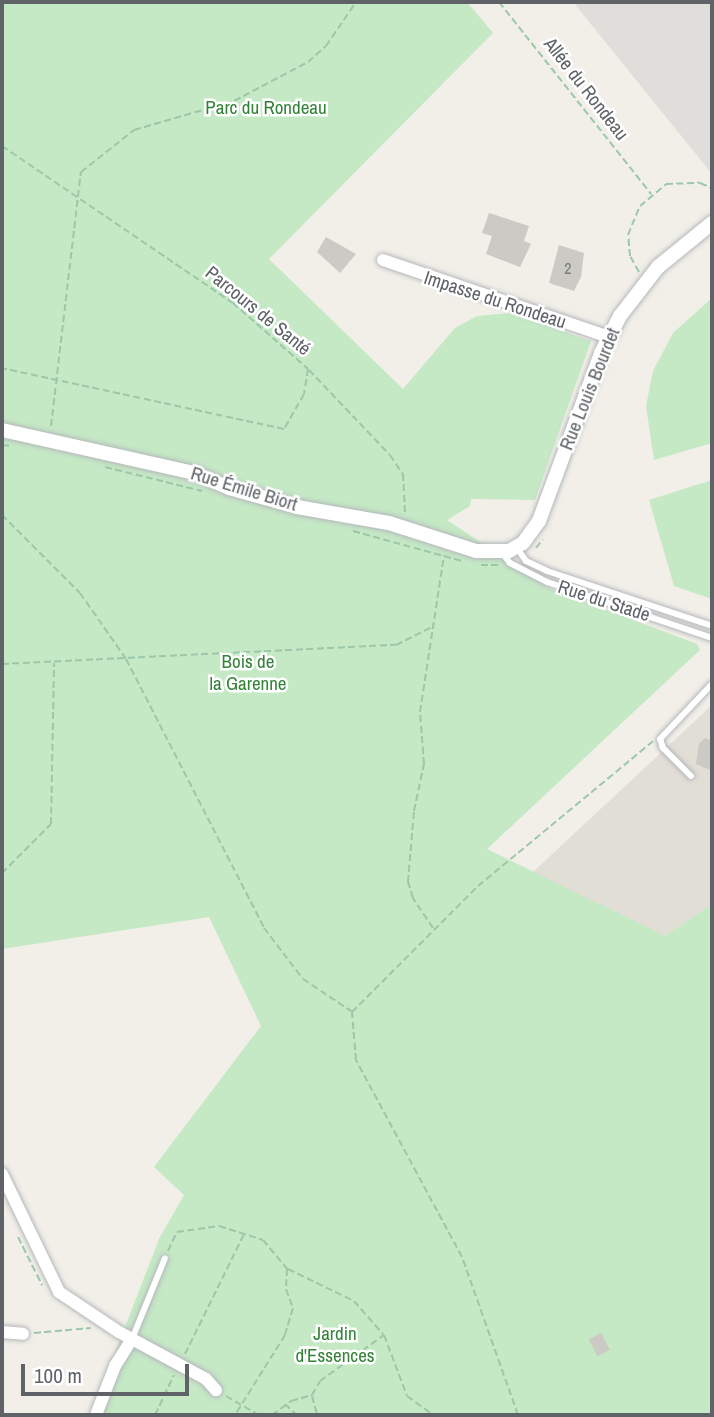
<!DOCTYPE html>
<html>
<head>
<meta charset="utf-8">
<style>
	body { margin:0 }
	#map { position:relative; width:714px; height:1417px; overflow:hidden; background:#f1efe8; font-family:"Archivo Narrow",sans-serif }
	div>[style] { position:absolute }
	.industrial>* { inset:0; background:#e0deda }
	.education>* { inset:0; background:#e1ded6 }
	.green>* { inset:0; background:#c5e8c5 }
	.building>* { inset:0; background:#cccac5; transform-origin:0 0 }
	.path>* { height:2px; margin-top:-1px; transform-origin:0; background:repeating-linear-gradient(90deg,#9cc7a9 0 7px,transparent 0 10.5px) }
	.roads { filter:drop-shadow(0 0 2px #b5b8bc) drop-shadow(0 0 2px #b5b8bc) }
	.service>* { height:6px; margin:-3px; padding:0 3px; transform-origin:3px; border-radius:3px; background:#fff }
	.minor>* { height:12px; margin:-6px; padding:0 6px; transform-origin:6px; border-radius:6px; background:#fff }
	.tertiary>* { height:14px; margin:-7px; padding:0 7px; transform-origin:7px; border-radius:7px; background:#fff }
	span { translate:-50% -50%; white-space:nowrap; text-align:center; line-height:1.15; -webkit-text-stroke:5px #fff; paint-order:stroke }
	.number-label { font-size:16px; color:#7a7d7f }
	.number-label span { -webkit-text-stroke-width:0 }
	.street-label { font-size:19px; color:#5f6368 }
	.park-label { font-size:19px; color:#348238 }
	.frame { position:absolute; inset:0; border:4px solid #5f6368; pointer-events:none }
	.scale { position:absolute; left:21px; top:1364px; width:168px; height:32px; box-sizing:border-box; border:4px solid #5f6368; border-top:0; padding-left:9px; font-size:21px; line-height:24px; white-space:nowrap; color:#5f6368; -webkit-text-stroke:5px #fff; paint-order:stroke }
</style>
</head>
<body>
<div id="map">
	<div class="industrial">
		<div style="clip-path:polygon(573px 2px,712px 2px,712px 174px)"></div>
	</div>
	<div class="education">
		<div style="clip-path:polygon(712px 705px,712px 904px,665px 937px,532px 873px)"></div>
	</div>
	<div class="green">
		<div style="clip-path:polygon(2px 2px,467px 2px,493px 33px,269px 259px,403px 389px,455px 328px,477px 316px,510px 313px,591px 341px,535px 500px,471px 499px,470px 506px,447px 520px,551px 589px,697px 644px,700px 650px,487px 849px,665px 936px,712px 904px,712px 1415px,91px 1415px,159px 1239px,184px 1195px,154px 1167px,261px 1026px,209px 917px,2px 949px)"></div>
		<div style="clip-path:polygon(712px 298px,712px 443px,654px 460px,646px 406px,653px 371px,673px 333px)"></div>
		<div style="clip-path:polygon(712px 480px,712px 599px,674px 586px,649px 500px)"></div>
	</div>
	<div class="building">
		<div style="clip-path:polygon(489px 213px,529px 226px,524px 241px,531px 244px,520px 267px,486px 254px,492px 236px,482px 233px)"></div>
		<div style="clip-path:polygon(326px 237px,356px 254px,340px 273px,317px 252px)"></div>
		<div style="clip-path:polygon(559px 245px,584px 253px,581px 277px,574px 291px,549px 283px)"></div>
		<div style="clip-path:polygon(705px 738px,712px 741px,712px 771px,696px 764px,699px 744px)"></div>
		<div style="left:601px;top:1333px;width:19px;height:14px;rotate:62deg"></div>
	</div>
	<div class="path">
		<div style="left:499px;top:2px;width:245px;rotate:51.6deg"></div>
		<div style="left:2px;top:146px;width:279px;rotate:34.2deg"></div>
		<div style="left:233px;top:303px;width:100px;rotate:41.3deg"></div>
		<div style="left:308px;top:369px;width:25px;rotate:99deg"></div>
		<div style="left:304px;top:394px;width:40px;rotate:119.7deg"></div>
		<div style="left:284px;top:429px;width:289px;rotate:-167.8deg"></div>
		<div style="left:712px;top:190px;width:2px;rotate:90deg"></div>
		<div style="left:2px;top:266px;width:6px;rotate:90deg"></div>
		<div style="left:639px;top:272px;width:18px;rotate:-119deg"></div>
		<div style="left:630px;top:256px;width:21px;rotate:-95deg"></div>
		<div style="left:628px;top:235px;width:31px;rotate:-68deg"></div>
		<div style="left:640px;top:206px;width:34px;rotate:-40deg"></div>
		<div style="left:666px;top:184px;width:34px;rotate:-2deg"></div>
		<div style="left:700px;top:183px;width:13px;rotate:23deg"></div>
		<div style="left:309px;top:370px;width:117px;rotate:46.4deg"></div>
		<div style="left:390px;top:455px;width:23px;rotate:56deg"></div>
		<div style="left:403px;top:474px;width:39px;rotate:87deg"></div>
		<div style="left:51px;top:426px;width:256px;rotate:-83.3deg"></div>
		<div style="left:81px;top:172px;width:68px;rotate:-38.4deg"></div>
		<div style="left:134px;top:130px;width:104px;rotate:-16.2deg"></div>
		<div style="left:234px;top:101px;width:84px;rotate:-27.8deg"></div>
		<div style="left:308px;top:62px;width:24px;rotate:-42deg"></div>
		<div style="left:326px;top:46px;width:53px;rotate:-55.7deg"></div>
		<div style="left:2px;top:445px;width:9px;rotate:6deg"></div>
		<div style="left:105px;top:467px;width:100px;rotate:13.9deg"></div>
		<div style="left:2px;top:515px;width:110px;rotate:45deg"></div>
		<div style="left:80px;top:593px;width:80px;rotate:55.1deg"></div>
		<div style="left:126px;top:659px;width:302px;rotate:62.8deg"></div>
		<div style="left:264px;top:928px;width:64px;rotate:52.6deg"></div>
		<div style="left:303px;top:979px;width:58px;rotate:33.7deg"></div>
		<div style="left:353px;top:531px;width:113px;rotate:15.4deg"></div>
		<div style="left:536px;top:548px;width:11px;rotate:-52deg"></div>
		<div style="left:481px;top:565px;width:19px"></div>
		<div style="left:2px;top:664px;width:394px;rotate:-2.8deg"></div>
		<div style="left:396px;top:645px;width:42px;rotate:-26.6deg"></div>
		<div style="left:2px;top:873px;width:69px;rotate:-45deg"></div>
		<div style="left:51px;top:824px;width:161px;rotate:-88.9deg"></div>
		<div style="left:433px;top:928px;width:36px;rotate:-124deg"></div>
		<div style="left:413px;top:898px;width:17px;rotate:-107deg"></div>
		<div style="left:408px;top:882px;width:71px;rotate:-85.2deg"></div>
		<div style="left:414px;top:811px;width:48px;rotate:-78deg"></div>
		<div style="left:424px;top:764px;width:52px;rotate:-94.4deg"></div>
		<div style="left:420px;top:712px;width:159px;rotate:-81.3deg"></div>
		<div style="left:18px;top:1237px;width:54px;rotate:63.4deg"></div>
		<div style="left:168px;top:1251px;width:21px;rotate:-65deg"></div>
		<div style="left:177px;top:1232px;width:42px;rotate:-8.1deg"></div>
		<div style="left:219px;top:1226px;width:46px;rotate:17.7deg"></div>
		<div style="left:263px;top:1240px;width:38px;rotate:50deg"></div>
		<div style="left:287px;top:1269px;width:20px;rotate:93deg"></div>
		<div style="left:286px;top:1289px;width:20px;rotate:70deg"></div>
		<div style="left:293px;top:1308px;width:28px;rotate:107deg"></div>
		<div style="left:285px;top:1335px;width:94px;rotate:122deg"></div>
		<div style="left:288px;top:1269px;width:73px;rotate:25.9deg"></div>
		<div style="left:354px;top:1301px;width:44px;rotate:48.7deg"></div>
		<div style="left:34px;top:1333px;width:57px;rotate:-5deg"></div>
		<div style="left:185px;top:1354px;width:134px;rotate:-63.8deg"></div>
		<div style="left:226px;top:1396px;width:38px;rotate:30deg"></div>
		<div style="left:312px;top:1396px;width:20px;rotate:75deg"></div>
		<div style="left:285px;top:1404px;width:16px;rotate:43deg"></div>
		<div style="left:155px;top:1415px;width:44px;rotate:-64.6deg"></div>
		<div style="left:272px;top:1415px;width:24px;rotate:-36deg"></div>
		<div style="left:291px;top:1401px;width:22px;rotate:-16deg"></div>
		<div style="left:312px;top:1395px;width:16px;rotate:-60deg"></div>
		<div style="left:320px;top:1381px;width:79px;rotate:-35.7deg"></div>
		<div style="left:384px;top:1335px;width:65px;rotate:69.3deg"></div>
		<div style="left:407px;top:1396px;width:32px;rotate:36deg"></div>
		<div style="left:518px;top:1415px;width:168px;rotate:-109.5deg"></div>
		<div style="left:462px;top:1257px;width:224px;rotate:-118.3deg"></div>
		<div style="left:356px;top:1060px;width:48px;rotate:-94.8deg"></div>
		<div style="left:352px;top:1012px;width:178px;rotate:-45deg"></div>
		<div style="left:478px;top:886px;width:227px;rotate:-39.6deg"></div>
	</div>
	<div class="roads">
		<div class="service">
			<div style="left:516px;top:547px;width:17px;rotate:54deg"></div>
			<div style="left:526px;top:561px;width:23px;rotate:25deg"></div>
			<div style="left:547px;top:571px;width:174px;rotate:18.4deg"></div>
			<div style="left:502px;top:553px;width:13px;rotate:51deg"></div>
			<div style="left:510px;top:563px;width:42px;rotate:27.2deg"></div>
			<div style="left:547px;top:582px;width:174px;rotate:18.7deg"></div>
			<div style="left:691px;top:776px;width:40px;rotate:-135deg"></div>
			<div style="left:663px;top:748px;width:9px;rotate:-108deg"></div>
			<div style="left:660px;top:739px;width:76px;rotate:-46.6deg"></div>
			<div style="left:132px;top:1339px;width:87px;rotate:-67.8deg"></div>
		</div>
		<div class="minor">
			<div style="left:383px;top:260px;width:239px;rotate:18.8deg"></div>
			<div style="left:2px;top:1174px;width:131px;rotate:64.2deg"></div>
			<div style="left:59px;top:1292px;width:72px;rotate:33.7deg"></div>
			<div style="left:119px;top:1332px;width:99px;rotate:28.4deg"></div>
			<div style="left:206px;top:1379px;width:15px;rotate:48deg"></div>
			<div style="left:2px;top:1332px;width:21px;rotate:5deg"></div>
			<div style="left:96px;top:1415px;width:53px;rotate:-68.8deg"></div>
			<div style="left:115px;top:1366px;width:32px;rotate:-58deg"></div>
		</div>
		<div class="tertiary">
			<div style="left:2px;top:430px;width:197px;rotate:12.6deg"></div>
			<div style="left:194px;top:473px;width:38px;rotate:23deg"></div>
			<div style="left:229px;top:488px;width:71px;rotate:15.6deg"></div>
			<div style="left:297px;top:507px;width:93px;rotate:9.9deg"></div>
			<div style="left:389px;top:523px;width:91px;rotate:17.8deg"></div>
			<div style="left:476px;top:551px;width:33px"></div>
			<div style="left:509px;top:551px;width:16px;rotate:-30deg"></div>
			<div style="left:523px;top:543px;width:27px;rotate:-54deg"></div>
			<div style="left:539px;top:521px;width:179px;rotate:-69.7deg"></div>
			<div style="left:601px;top:353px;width:42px;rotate:-62.8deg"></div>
			<div style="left:620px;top:316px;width:62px;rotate:-52.2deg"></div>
			<div style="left:658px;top:267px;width:70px;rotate:-39.2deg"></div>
		</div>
	</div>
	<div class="number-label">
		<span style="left:568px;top:268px">2</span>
	</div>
	<div class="street-label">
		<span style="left:586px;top:89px;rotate:52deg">Allée du Rondeau</span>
		<span style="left:495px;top:300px;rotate:18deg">Impasse du Rondeau</span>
		<span style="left:258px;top:311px;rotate:39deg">Parcours de Santé</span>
		<span style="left:590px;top:389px;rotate:-68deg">Rue Louis Bourdet</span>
		<span style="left:244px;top:489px;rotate:17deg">Rue Émile Biort</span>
		<span style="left:604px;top:601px;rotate:18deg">Rue du Stade</span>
	</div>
	<div class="park-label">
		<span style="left:266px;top:108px">Parc du Rondeau</span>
		<span style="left:248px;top:673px">Bois de<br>la Garenne</span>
		<span style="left:335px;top:1345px">Jardin<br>d'Essences</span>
	</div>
	<div class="frame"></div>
	<div class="scale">100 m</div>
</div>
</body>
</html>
